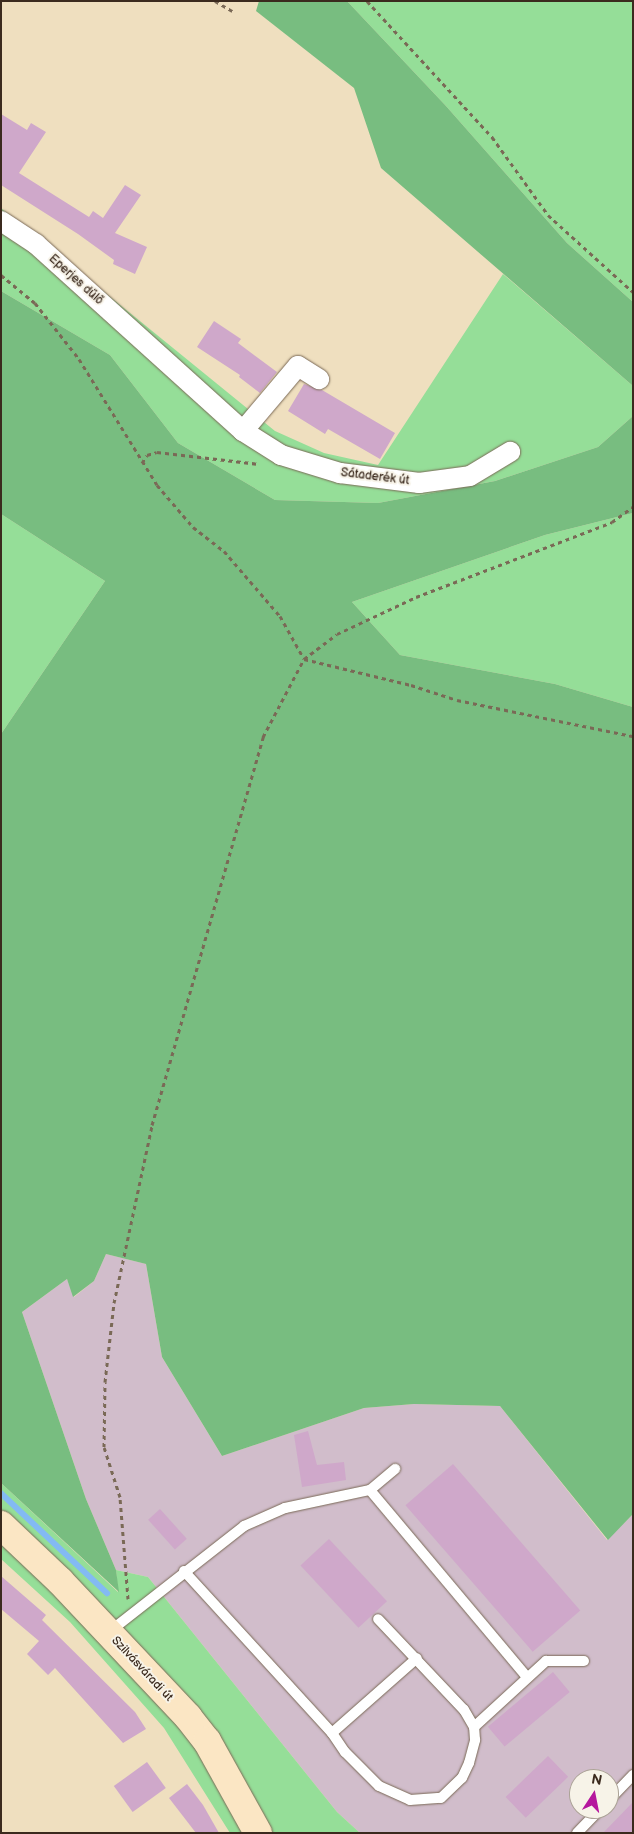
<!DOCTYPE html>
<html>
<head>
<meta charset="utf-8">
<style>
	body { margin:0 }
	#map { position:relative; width:634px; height:1834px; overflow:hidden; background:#efdfbf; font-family:"Balsamiq Sans",sans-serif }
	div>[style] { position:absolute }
	.industrial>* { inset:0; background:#d1bdcb }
	.green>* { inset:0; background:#95de98 }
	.forest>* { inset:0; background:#78bd80 }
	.stream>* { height:5.5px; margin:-2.75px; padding:0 2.75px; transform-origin:2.75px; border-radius:2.75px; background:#83baf3 }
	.building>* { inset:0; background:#cfa8ca; transform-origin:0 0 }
	.path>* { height:3px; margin-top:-1.5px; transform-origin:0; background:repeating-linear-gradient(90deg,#7a6956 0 4px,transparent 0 8px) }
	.roads { filter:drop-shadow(0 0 1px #7a6956) drop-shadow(0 0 1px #7a6956) }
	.service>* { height:10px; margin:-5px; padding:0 5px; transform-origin:5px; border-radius:5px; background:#fff }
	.minor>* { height:20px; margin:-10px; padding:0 10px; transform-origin:10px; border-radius:10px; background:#fff }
	.secondary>* { height:28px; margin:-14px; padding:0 14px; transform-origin:14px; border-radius:14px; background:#fbe6c4 }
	span { translate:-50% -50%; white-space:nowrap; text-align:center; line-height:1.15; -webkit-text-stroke:4px #f7f3e8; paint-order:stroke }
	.street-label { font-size:12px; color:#3b2a1e }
	.frame { position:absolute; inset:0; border:2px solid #3b2a1e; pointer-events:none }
	.north { position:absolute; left:569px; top:1769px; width:50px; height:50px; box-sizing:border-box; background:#f7f3e8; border:1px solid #aca397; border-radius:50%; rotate:11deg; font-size:14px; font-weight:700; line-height:20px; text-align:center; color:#3b2a1e }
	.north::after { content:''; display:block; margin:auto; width:18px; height:22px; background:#b5179e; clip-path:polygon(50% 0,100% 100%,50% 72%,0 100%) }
</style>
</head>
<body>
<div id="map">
	<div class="industrial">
		<div style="clip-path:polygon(evenodd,106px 1254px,146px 1264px,162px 1357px,222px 1456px,364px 1408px,414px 1404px,500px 1406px,607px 1540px,633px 1514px,633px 1833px,360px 1833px,337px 1812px,148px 1577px,116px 1570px,86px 1499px,22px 1312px,67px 1279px,74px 1297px,94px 1281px,106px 1254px,579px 1779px,609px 1779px,609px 1809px,579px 1809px,579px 1779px)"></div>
	</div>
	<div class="green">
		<div style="clip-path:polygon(347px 1px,633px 1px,633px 302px,567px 243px,446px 106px)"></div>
		<div style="clip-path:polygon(1px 208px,275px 431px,324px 453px,378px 465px,503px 274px,633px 386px,633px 416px,598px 447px,495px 481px,378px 503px,275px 500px,178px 443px,110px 355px,1px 291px)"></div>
		<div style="clip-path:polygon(633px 513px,633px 707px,555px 684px,400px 655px,352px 602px,545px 535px)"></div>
		<div style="clip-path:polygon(1px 514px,105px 581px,1px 734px)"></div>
		<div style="clip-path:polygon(1px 1483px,118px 1592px,116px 1570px,148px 1577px,337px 1812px,360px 1833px,230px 1833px,164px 1728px,70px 1622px,1px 1559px)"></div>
	</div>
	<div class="forest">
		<div style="clip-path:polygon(259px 1px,347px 1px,446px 106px,567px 243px,633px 302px,633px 386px,381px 168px,354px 88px,256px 11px)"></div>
		<div style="clip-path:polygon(1px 291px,110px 355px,178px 443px,275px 500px,378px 503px,495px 481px,598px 447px,633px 416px,633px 513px,545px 535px,352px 602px,400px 655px,555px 684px,633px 707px,633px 1514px,608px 1540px,500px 1406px,414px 1404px,364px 1408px,222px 1456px,162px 1357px,146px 1264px,106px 1254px,94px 1281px,73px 1297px,67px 1279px,22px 1312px,86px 1499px,116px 1570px,119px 1592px,1px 1483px,1px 734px,105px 581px,1px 514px)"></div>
	</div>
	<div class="stream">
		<div style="left:1px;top:1493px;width:146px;rotate:43.3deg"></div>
	</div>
	<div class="building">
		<div style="clip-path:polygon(1px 114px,27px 130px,31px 123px,46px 132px,19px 173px,89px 217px,93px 211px,103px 218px,125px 185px,141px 195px,115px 233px,147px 247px,135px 274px,113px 264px,114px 260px,78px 234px,1px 185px)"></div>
		<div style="clip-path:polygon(214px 321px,241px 339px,238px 343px,277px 372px,260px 393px,239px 377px,240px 375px,197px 347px)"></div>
		<div style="clip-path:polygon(304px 384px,322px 390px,395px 433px,380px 459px,328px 429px,325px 434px,288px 411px)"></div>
		<div style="clip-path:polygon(308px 1431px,317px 1465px,344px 1462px,346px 1480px,302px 1487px,294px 1435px)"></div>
		<div style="left:453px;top:1464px;width:194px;height:63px;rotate:49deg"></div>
		<div style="left:160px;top:1509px;width:40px;height:16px;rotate:48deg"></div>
		<div style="left:329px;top:1539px;width:85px;height:39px;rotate:47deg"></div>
		<div style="clip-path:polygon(1px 1576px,46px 1615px,42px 1620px,135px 1712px,146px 1729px,123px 1743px,55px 1668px,48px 1675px,27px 1654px,39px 1641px,1px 1609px)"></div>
		<div style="left:553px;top:1672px;width:26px;height:85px;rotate:50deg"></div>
		<div style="left:548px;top:1756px;width:29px;height:59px;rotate:46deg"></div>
		<div style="left:147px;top:1762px;width:32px;height:41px;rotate:54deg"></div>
		<div style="clip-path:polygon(187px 1784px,203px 1805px,219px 1833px,196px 1833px,169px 1798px)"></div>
		<div style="clip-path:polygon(633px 1802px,633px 1833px,603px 1833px)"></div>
	</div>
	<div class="path">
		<div style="left:215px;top:1px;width:20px;rotate:30deg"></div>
		<div style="left:367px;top:1px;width:185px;rotate:47.4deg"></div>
		<div style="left:492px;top:137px;width:96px;rotate:54.3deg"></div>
		<div style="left:548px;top:215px;width:115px;rotate:42.2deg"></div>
		<div style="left:1px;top:275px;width:44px;rotate:39.5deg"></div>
		<div style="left:35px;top:303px;width:71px;rotate:51.8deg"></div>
		<div style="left:79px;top:359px;width:148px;rotate:58.2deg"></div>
		<div style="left:157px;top:485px;width:55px;rotate:49.4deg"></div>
		<div style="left:193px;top:527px;width:39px;rotate:38deg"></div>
		<div style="left:224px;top:551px;width:86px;rotate:49.3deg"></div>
		<div style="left:280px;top:616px;width:49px;rotate:60.8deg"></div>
		<div style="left:304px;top:659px;width:110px;rotate:13.7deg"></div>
		<div style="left:411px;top:685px;width:48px;rotate:18.1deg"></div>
		<div style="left:457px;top:700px;width:180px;rotate:11.6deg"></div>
		<div style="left:142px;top:463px;width:9px;rotate:-58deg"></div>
		<div style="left:147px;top:455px;width:10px;rotate:-17deg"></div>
		<div style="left:157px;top:452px;width:103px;rotate:6.7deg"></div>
		<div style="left:128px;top:1599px;width:102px;rotate:-94.5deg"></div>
		<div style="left:120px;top:1497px;width:52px;rotate:-107.7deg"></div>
		<div style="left:104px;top:1447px;width:65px;rotate:-89.1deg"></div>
		<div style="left:105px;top:1382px;width:80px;rotate:-83.5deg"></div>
		<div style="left:114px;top:1303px;width:182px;rotate:-77.9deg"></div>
		<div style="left:152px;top:1125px;width:404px;rotate:-74deg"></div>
		<div style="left:263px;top:737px;width:88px;rotate:-62.3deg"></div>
		<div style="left:304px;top:659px;width:41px;rotate:-37.1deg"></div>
		<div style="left:337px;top:634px;width:87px;rotate:-25.1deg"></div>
		<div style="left:416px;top:597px;width:210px;rotate:-20.9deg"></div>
		<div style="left:612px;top:522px;width:26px;rotate:-36deg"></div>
	</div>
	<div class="roads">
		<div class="service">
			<div style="left:370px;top:1490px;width:244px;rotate:50deg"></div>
			<div style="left:184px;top:1571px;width:219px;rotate:47.6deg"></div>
			<div style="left:332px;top:1733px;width:23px;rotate:56deg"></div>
			<div style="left:345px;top:1752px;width:48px;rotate:45deg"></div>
			<div style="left:379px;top:1786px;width:34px;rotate:24deg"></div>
			<div style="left:410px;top:1800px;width:31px;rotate:-4deg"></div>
			<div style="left:441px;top:1798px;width:29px;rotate:-44deg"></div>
			<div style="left:462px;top:1778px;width:17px;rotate:-65deg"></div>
			<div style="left:469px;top:1763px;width:24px;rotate:-75deg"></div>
			<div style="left:475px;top:1740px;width:13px;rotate:-94deg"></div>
			<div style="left:474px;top:1727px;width:20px;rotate:-120deg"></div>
			<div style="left:464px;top:1710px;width:125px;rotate:-133.4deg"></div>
			<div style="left:109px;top:1632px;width:172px;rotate:-38.1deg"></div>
			<div style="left:244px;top:1526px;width:45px;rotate:-23.7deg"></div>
			<div style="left:285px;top:1508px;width:87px;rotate:-12deg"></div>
			<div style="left:370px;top:1490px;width:33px;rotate:-40deg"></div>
			<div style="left:474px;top:1727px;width:98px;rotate:-42.5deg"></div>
			<div style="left:546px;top:1661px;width:38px"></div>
			<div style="left:332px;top:1733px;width:113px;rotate:-41.4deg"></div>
			<div style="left:609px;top:1800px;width:35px;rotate:-46deg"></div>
			<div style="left:577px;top:1833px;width:33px;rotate:-46deg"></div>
		</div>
		<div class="minor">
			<div style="left:1px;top:221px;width:42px;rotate:33.3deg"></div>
			<div style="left:36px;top:244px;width:279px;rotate:42.1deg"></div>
			<div style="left:243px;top:431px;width:45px;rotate:32.3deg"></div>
			<div style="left:281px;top:455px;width:62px;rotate:17deg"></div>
			<div style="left:340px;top:473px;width:80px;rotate:7.2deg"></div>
			<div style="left:419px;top:483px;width:51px;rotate:-7.8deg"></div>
			<div style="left:470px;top:476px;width:47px;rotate:-31deg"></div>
			<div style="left:243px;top:431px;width:85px;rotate:-49.8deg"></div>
			<div style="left:298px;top:366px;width:25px;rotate:32deg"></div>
		</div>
		<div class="secondary">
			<div style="left:1px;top:1525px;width:81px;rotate:43.5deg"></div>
			<div style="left:60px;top:1581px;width:187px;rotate:46.7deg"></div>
			<div style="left:188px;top:1717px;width:31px;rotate:52deg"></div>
			<div style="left:207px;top:1741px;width:105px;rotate:61deg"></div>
		</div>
	</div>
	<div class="street-label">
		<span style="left:76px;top:280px;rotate:42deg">Eperjes dűlő</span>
		<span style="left:375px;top:477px;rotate:7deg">Sátaderék út</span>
		<span style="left:142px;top:1669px;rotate:47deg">Szilvásváradi út</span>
	</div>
	<div class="frame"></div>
	<div class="north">N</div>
</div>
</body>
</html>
